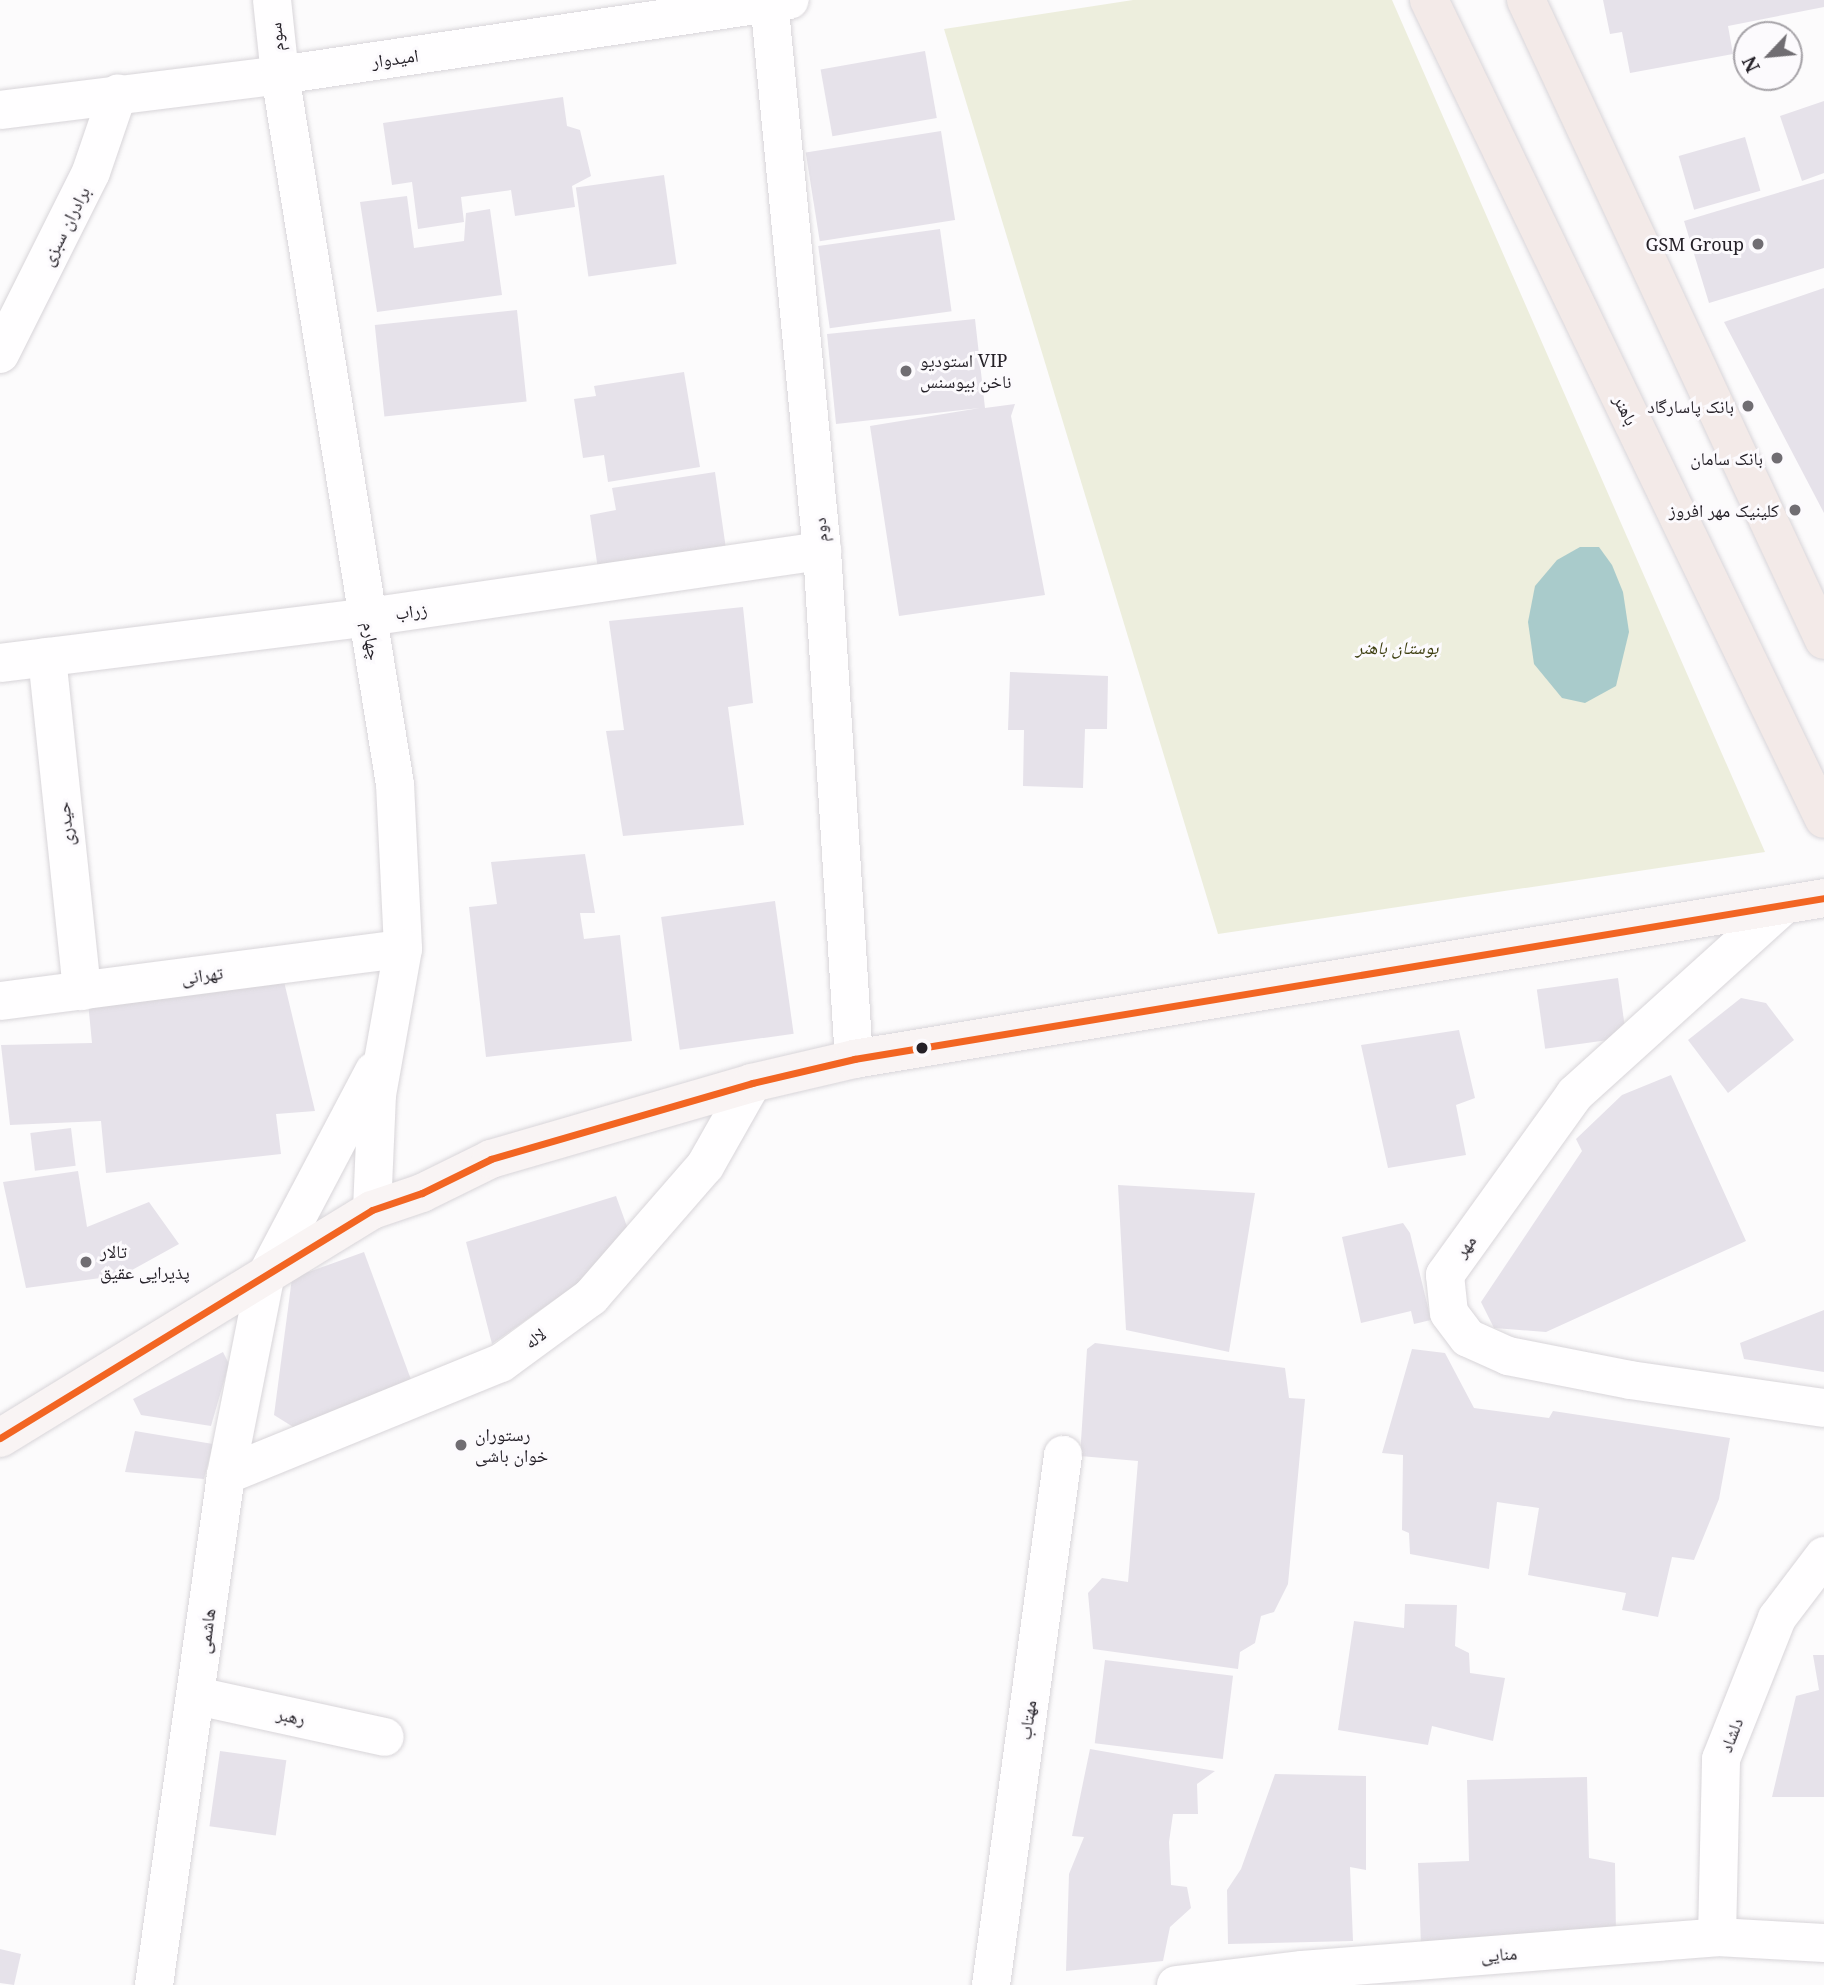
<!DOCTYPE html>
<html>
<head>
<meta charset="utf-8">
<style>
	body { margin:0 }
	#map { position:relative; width:1824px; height:1985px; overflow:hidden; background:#fcfbfc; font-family:"Noto Serif","Noto Naskh Arabic",serif }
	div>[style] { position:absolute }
	.green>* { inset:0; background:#edeedd }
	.water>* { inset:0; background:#a9cbcb }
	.building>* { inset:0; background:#e6e2ea; transform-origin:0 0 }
	.roads { filter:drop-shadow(0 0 2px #d8d5d9) drop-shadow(0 0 2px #d8d5d9) }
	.street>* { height:38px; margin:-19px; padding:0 19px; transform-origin:19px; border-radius:19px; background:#fffeff }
	.secondary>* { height:38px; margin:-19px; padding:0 19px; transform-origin:19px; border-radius:19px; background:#f9f4f4 }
	.primary>* { height:38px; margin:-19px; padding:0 19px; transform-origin:19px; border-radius:19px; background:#f3eae8 }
	.bus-1>* { height:7px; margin:-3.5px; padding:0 3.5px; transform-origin:3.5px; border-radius:3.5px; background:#f26522 }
	.dots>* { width:19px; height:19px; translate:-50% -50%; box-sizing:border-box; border:4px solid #fcfafd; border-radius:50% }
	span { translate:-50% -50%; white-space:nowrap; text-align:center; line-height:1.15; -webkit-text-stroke:6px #fcfafd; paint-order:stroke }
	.street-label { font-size:18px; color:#252128 }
	.poi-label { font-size:18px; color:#252128 }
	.right { translate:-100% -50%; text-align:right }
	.left { translate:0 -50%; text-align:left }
	.park-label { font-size:18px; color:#3c3d0e; font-style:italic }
	.north { position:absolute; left:1733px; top:21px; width:70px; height:70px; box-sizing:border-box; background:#fcfafd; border:2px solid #a6a3a8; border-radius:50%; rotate:244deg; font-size:19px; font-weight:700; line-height:28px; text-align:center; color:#252128 }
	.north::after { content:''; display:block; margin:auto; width:24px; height:32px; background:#706d72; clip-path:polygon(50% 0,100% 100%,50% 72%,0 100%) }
</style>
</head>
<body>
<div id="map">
	<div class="green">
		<div style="clip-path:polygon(1133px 0,1392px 0,1765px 852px,1218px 934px,944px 29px)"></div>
	</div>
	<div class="water">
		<div style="clip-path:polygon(1580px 547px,1599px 547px,1612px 565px,1623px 592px,1629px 632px,1616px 686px,1585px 703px,1562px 698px,1534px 664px,1528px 622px,1535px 586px,1557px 560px)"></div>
	</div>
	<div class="building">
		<div style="clip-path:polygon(1603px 0,1824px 0,1824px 7px,1728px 26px,1733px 54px,1630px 73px,1622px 32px,1610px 34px)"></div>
		<div style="left:925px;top:51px;width:68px;height:106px;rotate:80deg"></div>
		<div style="clip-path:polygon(563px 97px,567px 126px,580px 130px,591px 176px,572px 186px,575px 207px,515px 216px,511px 190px,461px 197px,464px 222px,418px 229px,412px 182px,392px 185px,383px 123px)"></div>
		<div style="clip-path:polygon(1824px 101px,1824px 173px,1802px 181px,1780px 116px)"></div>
		<div style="left:941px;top:131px;width:90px;height:137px;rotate:81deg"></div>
		<div style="left:1745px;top:137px;width:56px;height:69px;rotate:74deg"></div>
		<div style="left:664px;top:175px;width:90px;height:89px;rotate:82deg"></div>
		<div style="clip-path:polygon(1824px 179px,1824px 268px,1709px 303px,1684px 221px)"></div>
		<div style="clip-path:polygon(407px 196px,414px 248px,464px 241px,466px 213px,490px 209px,502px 295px,377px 312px,360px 202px)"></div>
		<div style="left:940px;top:229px;width:83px;height:123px;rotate:82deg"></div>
		<div style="clip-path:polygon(1824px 288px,1824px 513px,1724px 322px)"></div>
		<div style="left:517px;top:310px;width:92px;height:143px;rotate:84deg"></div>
		<div style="clip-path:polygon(975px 319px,985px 408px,1015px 404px,1011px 416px,1045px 595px,899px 616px,870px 426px,980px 408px,836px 424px,827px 334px)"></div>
		<div style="clip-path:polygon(684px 372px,700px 467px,608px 482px,604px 455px,583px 458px,574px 399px,596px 396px,594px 386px)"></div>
		<div style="clip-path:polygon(715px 472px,727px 556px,599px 576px,590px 515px,616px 510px,612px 488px)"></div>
		<div style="clip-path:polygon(743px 607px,753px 703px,728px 707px,744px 825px,623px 836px,606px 731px,624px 730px,609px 621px)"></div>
		<div style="clip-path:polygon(1010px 672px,1108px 676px,1107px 729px,1085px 729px,1083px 788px,1023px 786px,1024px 730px,1008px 730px)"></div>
		<div style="clip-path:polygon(585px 854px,595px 913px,580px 913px,584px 939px,620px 935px,632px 1041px,486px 1057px,469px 907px,497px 904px,491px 862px)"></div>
		<div style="left:775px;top:901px;width:134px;height:115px;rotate:82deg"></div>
		<div style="clip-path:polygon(281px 969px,315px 1111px,276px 1114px,281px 1154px,106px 1173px,101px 1121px,10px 1125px,1px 1045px,92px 1043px,87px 992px)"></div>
		<div style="left:1618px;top:978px;width:60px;height:82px;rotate:82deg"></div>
		<div style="clip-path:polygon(1741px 998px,1766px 1003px,1794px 1040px,1728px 1093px,1688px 1040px)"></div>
		<div style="clip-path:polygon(1459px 1030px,1475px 1098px,1456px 1105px,1466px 1155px,1388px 1168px,1361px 1045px)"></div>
		<div style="clip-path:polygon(1671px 1075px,1746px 1241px,1546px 1332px,1494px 1328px,1481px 1302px,1582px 1151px,1576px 1139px,1622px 1095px)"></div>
		<div style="left:71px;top:1128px;width:38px;height:41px;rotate:83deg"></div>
		<div style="clip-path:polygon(78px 1171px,87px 1227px,149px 1202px,179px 1244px,123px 1275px,26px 1288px,3px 1182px)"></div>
		<div style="clip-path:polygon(1118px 1185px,1255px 1193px,1229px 1352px,1126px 1330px)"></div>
		<div style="clip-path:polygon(616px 1196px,629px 1232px,597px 1270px,492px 1344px,466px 1242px)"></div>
		<div style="clip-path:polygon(1403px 1223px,1410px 1233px,1431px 1320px,1414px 1324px,1411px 1311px,1361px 1323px,1342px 1237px)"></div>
		<div style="clip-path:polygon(364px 1252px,413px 1385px,298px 1430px,274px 1415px,292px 1278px)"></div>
		<div style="clip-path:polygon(1824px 1310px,1824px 1372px,1744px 1359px,1740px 1343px)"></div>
		<div style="clip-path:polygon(1095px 1343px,1285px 1368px,1289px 1398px,1305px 1399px,1288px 1584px,1274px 1612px,1261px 1616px,1255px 1643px,1240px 1652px,1238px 1669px,1093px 1649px,1088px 1593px,1102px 1578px,1128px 1582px,1138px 1461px,1080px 1456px,1087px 1349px)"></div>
		<div style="clip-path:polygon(1412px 1349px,1445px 1353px,1474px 1408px,1549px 1418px,1553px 1411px,1730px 1438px,1719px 1499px,1694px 1560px,1672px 1557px,1658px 1617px,1622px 1610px,1626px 1593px,1528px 1575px,1539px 1508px,1497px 1502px,1489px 1569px,1410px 1554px,1409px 1533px,1402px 1530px,1403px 1455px,1382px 1453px)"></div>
		<div style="clip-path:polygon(223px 1352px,229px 1364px,211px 1426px,141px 1415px,133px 1399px)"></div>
		<div style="clip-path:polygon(135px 1431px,213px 1444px,204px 1479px,125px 1472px)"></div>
		<div style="clip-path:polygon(1405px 1604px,1457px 1605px,1455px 1646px,1469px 1653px,1470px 1673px,1505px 1678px,1493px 1741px,1432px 1726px,1428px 1745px,1338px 1730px,1354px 1621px,1404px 1628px)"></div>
		<div style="clip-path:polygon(1813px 1655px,1824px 1655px,1824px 1797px,1772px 1797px,1796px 1696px,1819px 1690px)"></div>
		<div style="left:1105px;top:1660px;width:129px;height:84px;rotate:7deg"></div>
		<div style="clip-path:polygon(1090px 1749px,1215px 1771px,1197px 1784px,1198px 1814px,1173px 1814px,1169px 1842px,1171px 1885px,1187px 1887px,1191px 1908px,1170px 1927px,1163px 1961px,1066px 1971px,1069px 1874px,1084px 1837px,1072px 1836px)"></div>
		<div style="left:220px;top:1751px;width:67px;height:76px;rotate:8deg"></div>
		<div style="clip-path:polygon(1275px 1774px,1366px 1776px,1366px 1870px,1350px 1867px,1353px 1941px,1228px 1944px,1227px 1890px,1241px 1869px)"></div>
		<div style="clip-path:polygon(1587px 1777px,1589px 1858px,1615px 1863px,1616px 1936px,1421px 1946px,1418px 1863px,1469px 1861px,1467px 1780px)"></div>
		<div style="clip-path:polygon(0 1949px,21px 1954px,14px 1985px,0 1983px)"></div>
	</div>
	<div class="roads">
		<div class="street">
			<div style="left:272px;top:0;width:75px;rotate:83.9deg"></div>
			<div style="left:280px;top:75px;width:718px;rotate:80.79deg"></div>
			<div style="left:395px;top:784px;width:165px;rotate:87.2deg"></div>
			<div style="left:403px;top:949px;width:148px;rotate:100.1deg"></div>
			<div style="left:377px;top:1095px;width:115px;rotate:92.5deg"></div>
			<div style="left:769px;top:0;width:554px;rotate:84.51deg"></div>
			<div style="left:822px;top:551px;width:509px;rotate:86.4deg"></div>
			<div style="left:0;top:110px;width:282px;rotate:-7.1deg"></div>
			<div style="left:280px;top:75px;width:515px;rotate:-8.37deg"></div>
			<div style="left:0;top:354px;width:203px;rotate:-63.4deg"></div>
			<div style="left:91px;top:172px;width:83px;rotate:-71.1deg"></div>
			<div style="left:47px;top:657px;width:336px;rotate:84deg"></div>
			<div style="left:0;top:663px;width:371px;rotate:-7.1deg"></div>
			<div style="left:368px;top:617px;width:459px;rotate:-8.3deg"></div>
			<div style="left:1784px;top:905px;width:282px;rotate:137.9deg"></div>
			<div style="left:1575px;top:1094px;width:223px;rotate:125.7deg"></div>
			<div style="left:1445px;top:1275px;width:38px;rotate:84deg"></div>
			<div style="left:1449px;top:1313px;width:31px;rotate:53deg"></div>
			<div style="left:1468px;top:1338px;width:44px;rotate:24.2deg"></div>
			<div style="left:1508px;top:1356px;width:124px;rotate:11.1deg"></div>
			<div style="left:1630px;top:1380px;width:196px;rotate:8.2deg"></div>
			<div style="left:0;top:1001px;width:406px;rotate:-7.4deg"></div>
			<div style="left:226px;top:1475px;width:297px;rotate:-22.2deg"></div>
			<div style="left:501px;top:1363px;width:112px;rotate:-36.3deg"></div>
			<div style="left:591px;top:1297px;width:174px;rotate:-49deg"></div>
			<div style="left:705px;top:1166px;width:95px;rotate:-60.5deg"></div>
			<div style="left:197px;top:1696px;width:192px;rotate:12.3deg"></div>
			<div style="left:1717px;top:1937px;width:178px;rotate:-88.7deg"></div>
			<div style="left:1721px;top:1759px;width:152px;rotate:-68.3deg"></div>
			<div style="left:1777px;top:1618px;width:78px;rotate:-52.8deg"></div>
			<div style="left:154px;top:1985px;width:515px;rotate:-81.96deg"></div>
			<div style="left:226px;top:1475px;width:201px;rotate:-78.8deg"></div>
			<div style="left:265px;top:1278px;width:234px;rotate:-62.2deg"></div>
			<div style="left:991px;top:1985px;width:535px;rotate:-82.26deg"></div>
			<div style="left:1176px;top:1985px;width:127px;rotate:-6.8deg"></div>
			<div style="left:1302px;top:1970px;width:416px;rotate:-4.5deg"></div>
			<div style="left:1717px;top:1937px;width:107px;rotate:3.2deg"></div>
		</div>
		<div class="secondary">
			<div style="left:0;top:1438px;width:436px;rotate:-31.5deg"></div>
			<div style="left:372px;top:1210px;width:53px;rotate:-18.8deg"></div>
			<div style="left:422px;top:1193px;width:77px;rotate:-26.2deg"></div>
			<div style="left:491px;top:1159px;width:272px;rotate:-16.2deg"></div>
			<div style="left:752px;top:1083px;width:105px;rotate:-13.2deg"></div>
			<div style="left:854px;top:1059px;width:983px;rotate:-9.42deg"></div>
		</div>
		<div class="primary">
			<div style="left:1429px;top:0;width:909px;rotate:64.25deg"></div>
			<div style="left:1526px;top:0;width:706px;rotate:65.03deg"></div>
		</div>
	</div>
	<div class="bus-1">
		<div style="left:0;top:1438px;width:436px;rotate:-31.5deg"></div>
		<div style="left:372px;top:1210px;width:53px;rotate:-18.8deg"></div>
		<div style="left:422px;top:1193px;width:77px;rotate:-26.2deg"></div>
		<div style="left:491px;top:1159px;width:272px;rotate:-16.2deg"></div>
		<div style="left:752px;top:1083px;width:105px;rotate:-13.2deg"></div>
		<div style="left:854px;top:1059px;width:983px;rotate:-9.42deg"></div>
	</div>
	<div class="dots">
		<div style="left:1758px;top:244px;background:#706d72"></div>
		<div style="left:906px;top:371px;background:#706d72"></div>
		<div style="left:1748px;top:406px;background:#706d72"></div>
		<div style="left:1777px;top:458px;background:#706d72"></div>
		<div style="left:1795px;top:510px;background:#706d72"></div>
		<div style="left:922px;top:1048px;background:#252128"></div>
		<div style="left:86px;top:1262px;background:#706d72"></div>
		<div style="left:461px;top:1445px;background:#706d72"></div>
	</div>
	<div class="street-label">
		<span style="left:276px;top:37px;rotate:-96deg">سوم</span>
		<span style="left:395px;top:58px;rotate:-8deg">امیدوار</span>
		<span style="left:65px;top:226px;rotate:-63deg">برادران سبزی</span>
		<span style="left:1626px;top:410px;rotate:64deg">باهنر</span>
		<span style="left:820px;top:530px;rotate:-95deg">دوم</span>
		<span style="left:411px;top:611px;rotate:-8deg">زراب</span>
		<span style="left:372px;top:641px;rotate:81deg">چهارم</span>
		<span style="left:65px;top:824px;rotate:-96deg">حیدری</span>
		<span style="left:202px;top:975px;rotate:-8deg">تهرانی</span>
		<span style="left:1465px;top:1246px;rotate:-54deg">مهر</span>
		<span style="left:535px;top:1338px;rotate:-36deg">لاله</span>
		<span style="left:206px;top:1631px;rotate:-83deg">هاشمی</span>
		<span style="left:291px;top:1716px;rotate:12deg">رهبر</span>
		<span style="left:1027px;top:1720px;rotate:-82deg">مهتاب</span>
		<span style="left:1731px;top:1735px;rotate:-69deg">دلشاد</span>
		<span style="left:1499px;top:1954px;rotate:-4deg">منایی</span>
	</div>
	<div class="poi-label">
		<span class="right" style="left:1744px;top:244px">GSM Group</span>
		<span class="left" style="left:920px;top:371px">استودیو VIP<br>ناخن بیوسنس</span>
		<span class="right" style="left:1734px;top:406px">بانک پاسارگاد</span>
		<span class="right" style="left:1763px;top:458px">بانک سامان</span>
		<span class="right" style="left:1779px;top:510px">کلینیک مهر افروز</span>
		<span class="left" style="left:100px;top:1262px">تالار<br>پذیرایی عقیق</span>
		<span class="left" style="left:475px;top:1445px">رستوران<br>خوان باشی</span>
	</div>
	<div class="park-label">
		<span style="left:1397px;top:647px">بوستان باهنر</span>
	</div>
	<div class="north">N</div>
</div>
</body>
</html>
